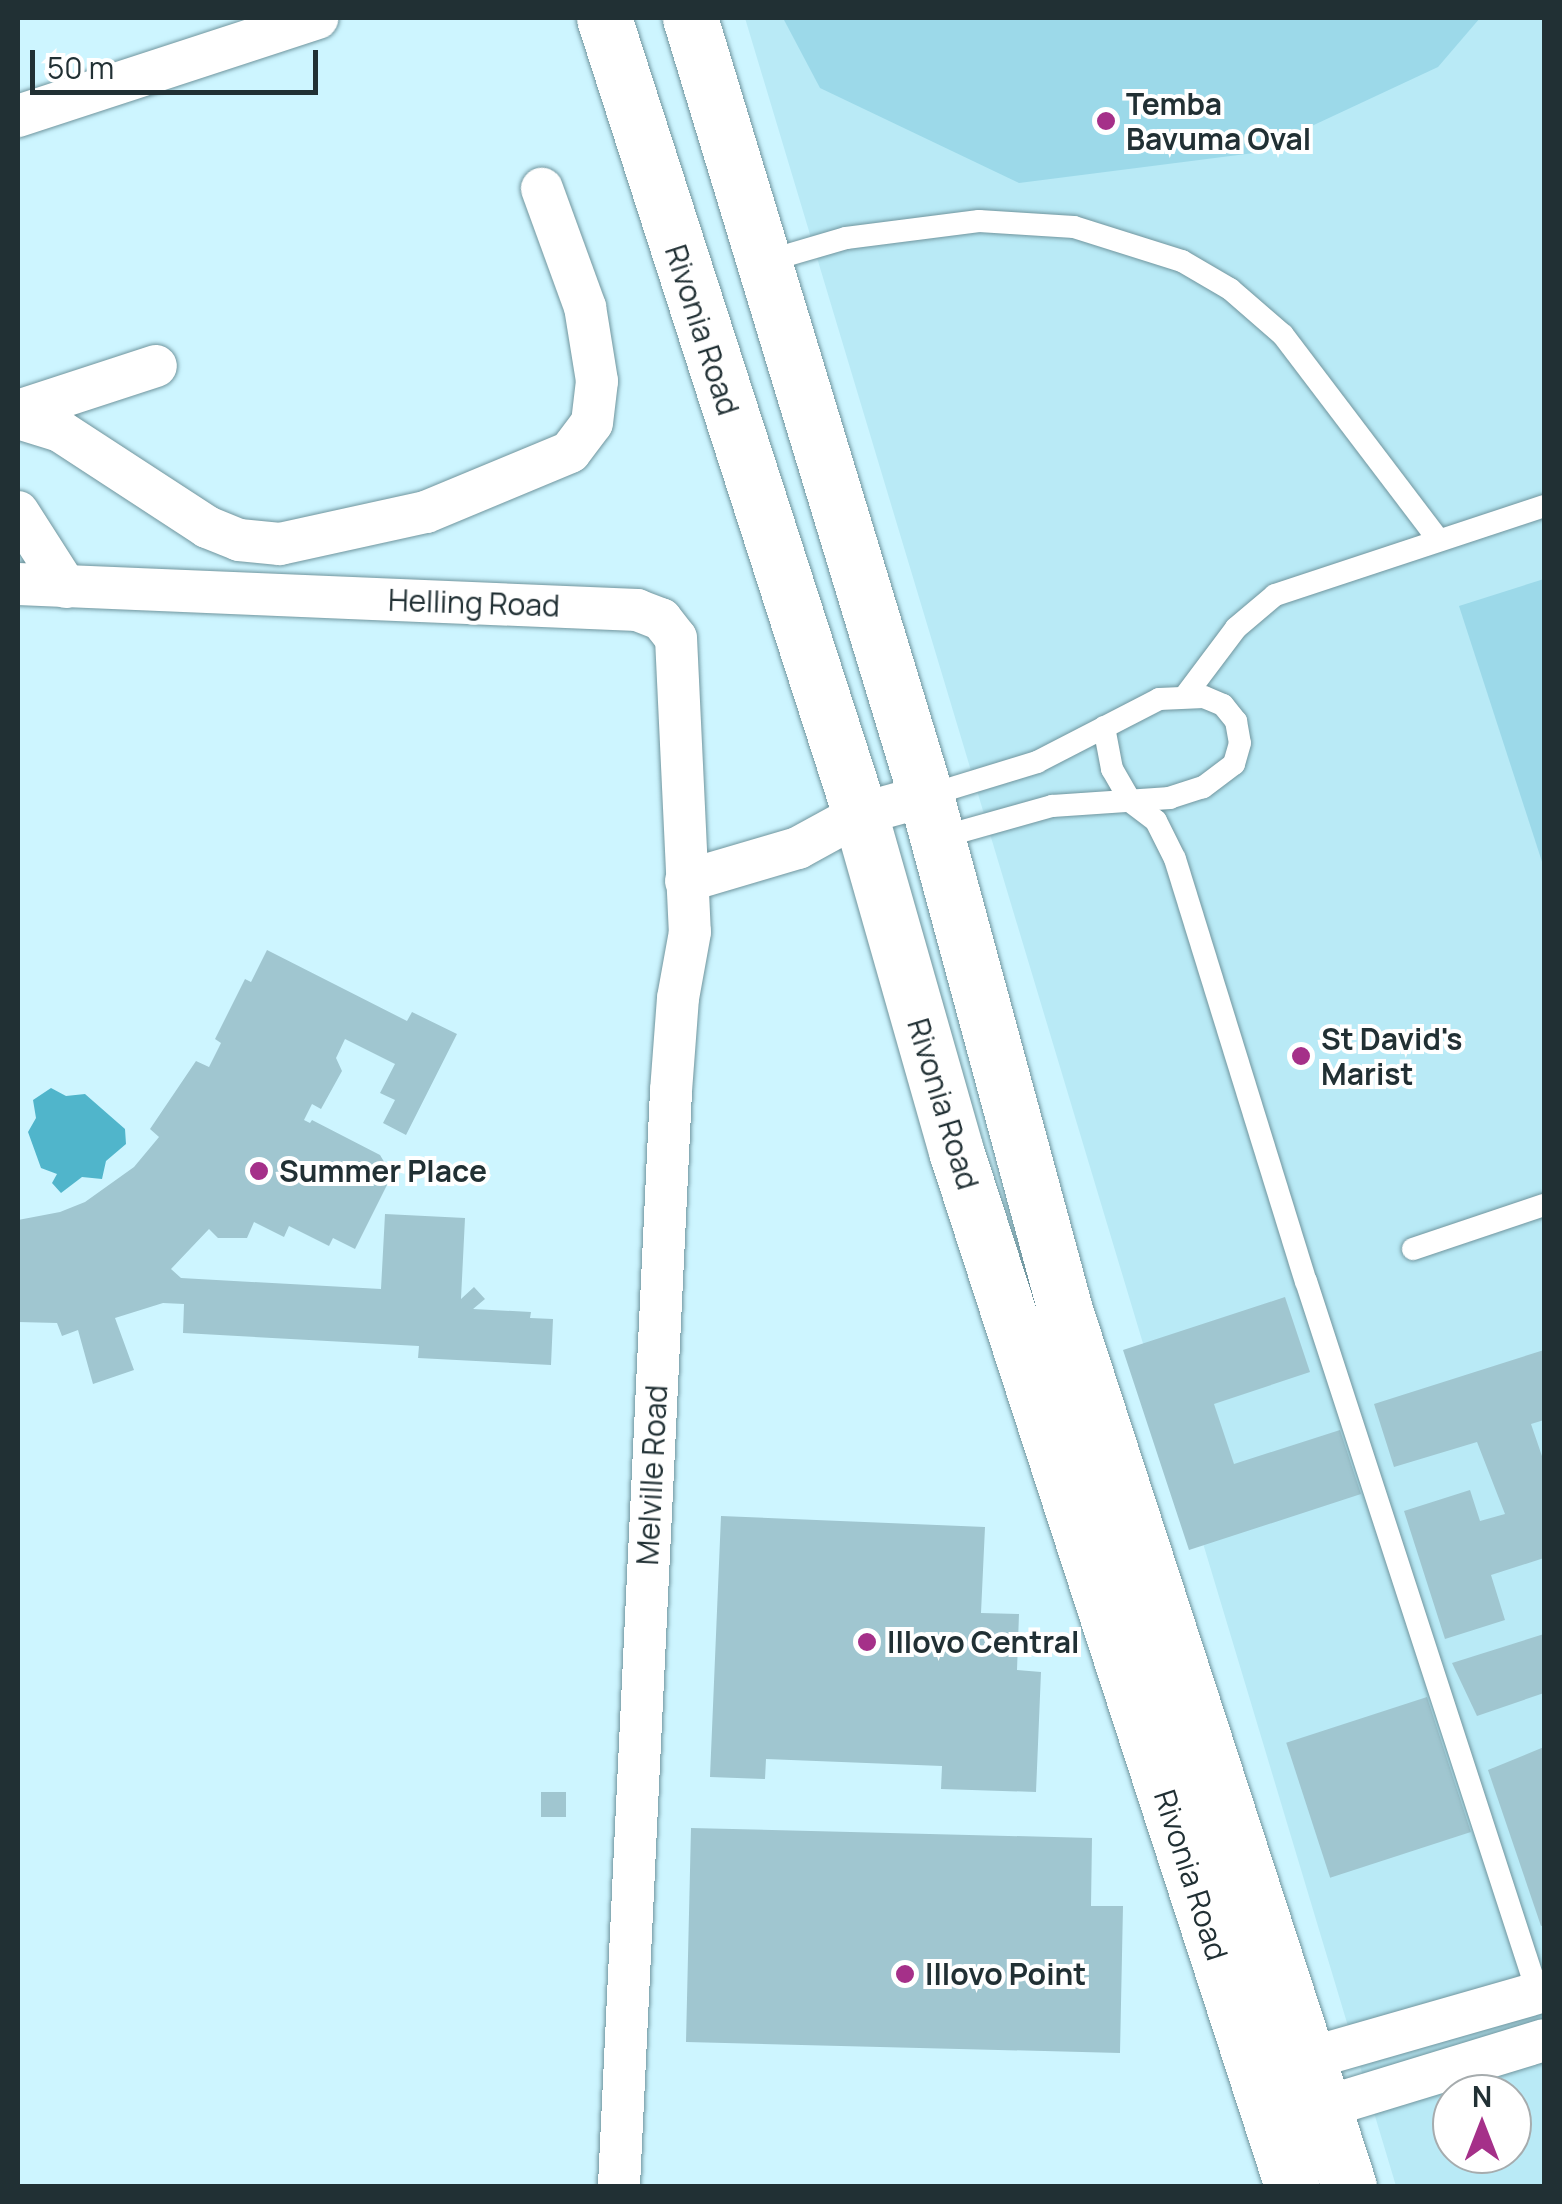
<!DOCTYPE html>
<html>
<head>
<meta charset="utf-8">
<style>
	body { margin:0 }
	#map { position:relative; width:1562px; height:2204px; overflow:hidden; background:#cdf5ff; font-family:Manrope,sans-serif }
	div>[style] { position:absolute }
	.built>* { inset:0; background:#b9eaf6 }
	.green>* { inset:0; background:#9cd9e9 }
	.water>* { inset:0; background:#50b5cb }
	.building>* { inset:0; background:#a0c6d0; transform-origin:0 0 }
	.roads { filter:drop-shadow(0 0 2px #70959e) drop-shadow(0 0 2px #70959e) }
	.service>* { height:22px; margin:-11px; padding:0 11px; transform-origin:11px; border-radius:11px; background:#fff }
	.minor>* { height:42px; margin:-21px; padding:0 21px; transform-origin:21px; border-radius:21px; background:#fff }
	.primary>* { height:55px; margin:-27.5px; padding:0 27.5px; transform-origin:27.5px; border-radius:27.5px; background:#fff }
	.dots>* { width:28px; height:28px; translate:-50% -50%; box-sizing:border-box; border:5px solid #fff; border-radius:50% }
	span { translate:-50% -50%; white-space:nowrap; text-align:center; line-height:1.15; -webkit-text-stroke:8px #fff; paint-order:stroke }
	.poi-label { font-size:30px; color:#213034; font-weight:700 }
	.left { translate:0 -50%; text-align:left }
	.street-label { font-size:30px; color:#213034 }
	.frame { position:absolute; inset:0; border:20px solid #213034; pointer-events:none }
	.north { position:absolute; left:1432px; top:2074px; width:100px; height:100px; box-sizing:border-box; background:#fff; border:2px solid #a6acae; border-radius:50%; rotate:0deg; font-size:28px; font-weight:700; line-height:40px; text-align:center; color:#213034 }
	.north::after { content:''; display:block; margin:auto; width:35px; height:45px; background:#a53089; clip-path:polygon(50% 0,100% 100%,50% 72%,0 100%) }
	.scale { position:absolute; left:30px; top:50px; width:288px; height:45px; box-sizing:border-box; border:5px solid #213034; border-top:0; padding-left:12px; font-size:30px; line-height:35px; white-space:nowrap; color:#213034; -webkit-text-stroke:8px #fff; paint-order:stroke }
</style>
</head>
<body>
<div id="map">
	<div class="built">
		<div style="clip-path:polygon(evenodd,745px 18px,1544px 18px,1544px 2186px,1396px 2186px,745px 18px,1452px 2094px,1512px 2094px,1512px 2154px,1452px 2154px,1452px 2094px)"></div>
	</div>
	<div class="green">
		<div style="clip-path:polygon(783px 18px,1480px 18px,1438px 67px,1254px 153px,1019px 183px,820px 88px)"></div>
		<div style="clip-path:polygon(1544px 579px,1544px 868px,1459px 606px)"></div>
	</div>
	<div class="water">
		<div style="clip-path:polygon(51px 1088px,66px 1096px,85px 1094px,125px 1129px,126px 1144px,106px 1161px,102px 1179px,82px 1177px,61px 1193px,52px 1183px,57px 1174px,41px 1168px,28px 1132px,36px 1118px,33px 1100px)"></div>
	</div>
	<div class="building">
		<div style="clip-path:polygon(267px 950px,407px 1021px,412px 1012px,457px 1034px,406px 1135px,383px 1123px,395px 1100px,380px 1093px,395px 1064px,345px 1039px,336px 1058px,342px 1071px,321px 1109px,312px 1104px,304px 1120px,310px 1123px,312px 1120px,380px 1155px,392px 1175px,355px 1249px,333px 1238px,329px 1246px,289px 1226px,284px 1237px,254px 1222px,247px 1238px,218px 1238px,209px 1229px,171px 1269px,181px 1278px,381px 1289px,385px 1214px,465px 1218px,461px 1299px,474px 1287px,485px 1299px,473px 1309px,531px 1312px,530px 1318px,553px 1319px,551px 1365px,418px 1358px,419px 1346px,183px 1333px,184px 1304px,163px 1303px,115px 1318px,134px 1370px,93px 1384px,78px 1330px,62px 1336px,57px 1323px,18px 1322px,18px 1220px,60px 1212px,85px 1202px,134px 1167px,159px 1137px,150px 1129px,196px 1061px,209px 1067px,221px 1043px,215px 1039px,245px 979px,251px 982px)"></div>
		<div style="clip-path:polygon(1285px 1297px,1310px 1372px,1214px 1404px,1234px 1464px,1340px 1430px,1361px 1494px,1189px 1550px,1123px 1350px)"></div>
		<div style="clip-path:polygon(1544px 1350px,1544px 1420px,1531px 1424px,1544px 1462px,1544px 1558px,1491px 1575px,1505px 1620px,1445px 1639px,1404px 1511px,1470px 1490px,1480px 1521px,1505px 1514px,1477px 1442px,1394px 1467px,1374px 1404px)"></div>
		<div style="clip-path:polygon(721px 1516px,985px 1527px,981px 1613px,1019px 1614px,1017px 1670px,1041px 1672px,1036px 1792px,941px 1789px,942px 1766px,766px 1759px,765px 1779px,710px 1777px)"></div>
		<div style="clip-path:polygon(1544px 1634px,1544px 1693px,1477px 1716px,1452px 1663px)"></div>
		<div style="left:1427px;top:1697px;width:142px;height:148px;rotate:72deg"></div>
		<div style="clip-path:polygon(1544px 1747px,1544px 1925px,1541px 1926px,1488px 1770px)"></div>
		<div style="left:541px;top:1792px;width:25px;height:25px"></div>
		<div style="clip-path:polygon(691px 1828px,1092px 1838px,1091px 1906px,1123px 1906px,1120px 2053px,686px 2042px)"></div>
	</div>
	<div class="roads">
		<div class="service">
			<div style="left:764px;top:262px;width:85px;rotate:-16.3deg"></div>
			<div style="left:846px;top:238px;width:134px;rotate:-7.3deg"></div>
			<div style="left:979px;top:221px;width:95px;rotate:3.6deg"></div>
			<div style="left:1074px;top:227px;width:113px;rotate:17.5deg"></div>
			<div style="left:1182px;top:261px;width:56px;rotate:30.3deg"></div>
			<div style="left:1230px;top:289px;width:70px;rotate:41deg"></div>
			<div style="left:1283px;top:335px;width:256px;rotate:52.8deg"></div>
			<div style="left:1185px;top:696px;width:85px;rotate:-53.1deg"></div>
			<div style="left:1236px;top:628px;width:51px;rotate:-40.2deg"></div>
			<div style="left:1275px;top:595px;width:283px;rotate:-18.3deg"></div>
			<div style="left:1104px;top:727px;width:43px;rotate:79.2deg"></div>
			<div style="left:1112px;top:769px;width:38px;rotate:60deg"></div>
			<div style="left:1131px;top:802px;width:31px;rotate:37deg"></div>
			<div style="left:1156px;top:821px;width:42px;rotate:63.4deg"></div>
			<div style="left:1175px;top:859px;width:442px;rotate:72.8deg"></div>
			<div style="left:1306px;top:1281px;width:756px;rotate:71.97deg"></div>
			<div style="left:926px;top:796px;width:116px;rotate:-17deg"></div>
			<div style="left:1037px;top:762px;width:137px;rotate:-27.3deg"></div>
			<div style="left:1159px;top:699px;width:45px;rotate:-2.5deg"></div>
			<div style="left:1204px;top:697px;width:21px;rotate:23deg"></div>
			<div style="left:1223px;top:705px;width:21px;rotate:51deg"></div>
			<div style="left:1236px;top:721px;width:22px;rotate:80deg"></div>
			<div style="left:1240px;top:743px;width:22px;rotate:106deg"></div>
			<div style="left:1234px;top:764px;width:39px;rotate:143deg"></div>
			<div style="left:1203px;top:787px;width:35px;rotate:162deg"></div>
			<div style="left:1170px;top:798px;width:118px;rotate:176.1deg"></div>
			<div style="left:1052px;top:806px;width:118px;rotate:164.3deg"></div>
			<div style="left:1413px;top:1249px;width:138px;rotate:-18.6deg"></div>
		</div>
		<div class="minor">
			<div style="left:18px;top:116px;width:315px;rotate:-18.1deg"></div>
			<div style="left:18px;top:411px;width:145px;rotate:-18.1deg"></div>
			<div style="left:18px;top:418px;width:44px;rotate:17.2deg"></div>
			<div style="left:60px;top:431px;width:176px;rotate:33.1deg"></div>
			<div style="left:207px;top:527px;width:35px;rotate:22deg"></div>
			<div style="left:239px;top:540px;width:41px;rotate:5.6deg"></div>
			<div style="left:280px;top:544px;width:149px;rotate:-12.4deg"></div>
			<div style="left:426px;top:512px;width:156px;rotate:-22.6deg"></div>
			<div style="left:570px;top:452px;width:36px;rotate:-53deg"></div>
			<div style="left:592px;top:423px;width:42px;rotate:-83.2deg"></div>
			<div style="left:597px;top:381px;width:75px;rotate:-99.2deg"></div>
			<div style="left:585px;top:307px;width:126px;rotate:-110deg"></div>
			<div style="left:18px;top:512px;width:89px;rotate:57.4deg"></div>
			<div style="left:18px;top:584px;width:620px;rotate:2.41deg"></div>
			<div style="left:637px;top:610px;width:26px;rotate:21deg"></div>
			<div style="left:661px;top:619px;width:24px;rotate:52deg"></div>
			<div style="left:676px;top:638px;width:294px;rotate:87.3deg"></div>
			<div style="left:690px;top:932px;width:67px;rotate:100.3deg"></div>
			<div style="left:678px;top:998px;width:93px;rotate:94.3deg"></div>
			<div style="left:671px;top:1091px;width:1096px;rotate:92.72deg"></div>
			<div style="left:686px;top:881px;width:117px;rotate:-16.4deg"></div>
			<div style="left:798px;top:848px;width:71px;rotate:-28.7deg"></div>
			<div style="left:860px;top:814px;width:68px;rotate:-15.3deg"></div>
			<div style="left:1307px;top:2059px;width:247px;rotate:-16deg"></div>
			<div style="left:1322px;top:2108px;width:232px;rotate:-17deg"></div>
		</div>
		<div class="primary">
			<div style="left:604px;top:18px;width:836px;rotate:72.17deg"></div>
			<div style="left:860px;top:814px;width:350px;rotate:74.1deg"></div>
			<div style="left:956px;top:1151px;width:1088px;rotate:72.01deg"></div>
			<div style="left:690px;top:18px;width:813px;rotate:73.13deg"></div>
			<div style="left:926px;top:796px;width:532px;rotate:74.87deg"></div>
			<div style="left:1065px;top:1310px;width:921px;rotate:72.04deg"></div>
		</div>
	</div>
	<div class="dots">
		<div style="left:1106px;top:121px;background:#a53089"></div>
		<div style="left:1301px;top:1056px;background:#a53089"></div>
		<div style="left:259px;top:1171px;background:#a53089"></div>
		<div style="left:867px;top:1642px;background:#a53089"></div>
		<div style="left:905px;top:1974px;background:#a53089"></div>
	</div>
	<div class="poi-label">
		<span class="left" style="left:1126px;top:121px">Temba<br>Bavuma Oval</span>
		<span class="left" style="left:1321px;top:1056px">St David's<br>Marist</span>
		<span class="left" style="left:279px;top:1171px">Summer Place</span>
		<span class="left" style="left:887px;top:1642px">Illovo Central</span>
		<span class="left" style="left:925px;top:1974px">Illovo Point</span>
	</div>
	<div class="street-label">
		<span style="left:702px;top:330px;rotate:72deg">Rivonia Road</span>
		<span style="left:474px;top:603px;rotate:2deg">Helling Road</span>
		<span style="left:943px;top:1104px;rotate:73deg">Rivonia Road</span>
		<span style="left:652px;top:1475px;rotate:-87deg">Melville Road</span>
		<span style="left:1191px;top:1875px;rotate:72deg">Rivonia Road</span>
	</div>
	<div class="frame"></div>
	<div class="north">N</div>
	<div class="scale">50 m</div>
</div>
</body>
</html>
